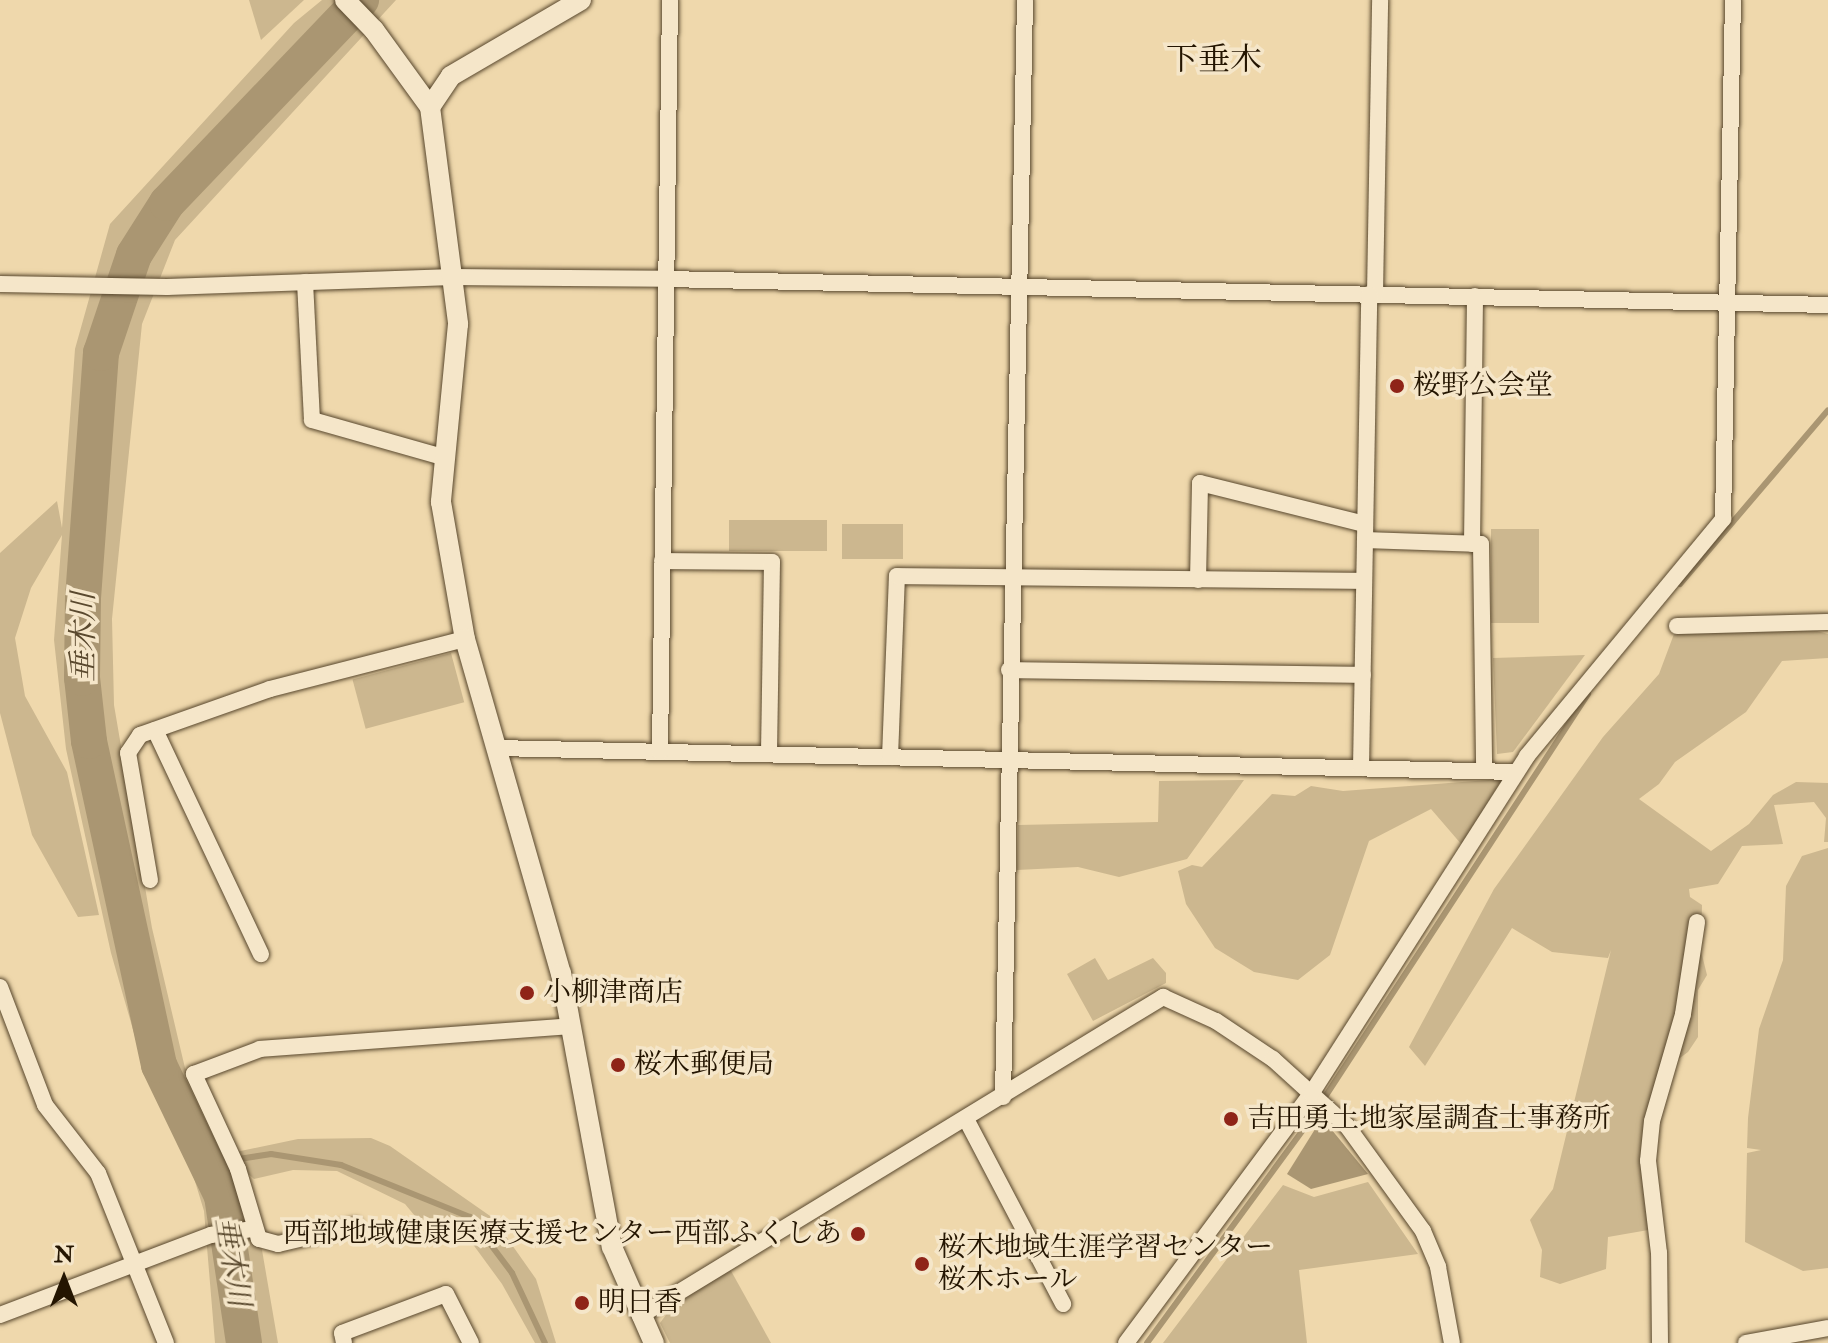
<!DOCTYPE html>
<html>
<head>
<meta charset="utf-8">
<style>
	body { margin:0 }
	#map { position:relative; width:1828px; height:1343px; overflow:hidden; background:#efd8ac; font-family:"IM FELL Double Pica","Noto Serif JP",serif }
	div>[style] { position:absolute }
	.green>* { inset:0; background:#ccb78f; transform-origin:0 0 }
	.water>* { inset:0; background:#aa9672 }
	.stream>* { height:6px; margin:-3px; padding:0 3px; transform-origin:3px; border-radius:3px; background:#aa9672 }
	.river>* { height:36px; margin:-18px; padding:0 18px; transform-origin:18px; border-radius:18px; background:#aa9672 }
	.roads { filter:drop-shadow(0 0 2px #57462c) drop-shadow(0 0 2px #57462c) }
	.minor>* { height:16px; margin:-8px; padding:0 8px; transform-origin:8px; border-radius:8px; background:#f5e6c9 }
	.tertiary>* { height:20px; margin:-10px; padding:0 10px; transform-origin:10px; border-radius:10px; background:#f5e6c9 }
	.dots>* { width:22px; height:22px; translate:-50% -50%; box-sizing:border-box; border:4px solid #f5e6c9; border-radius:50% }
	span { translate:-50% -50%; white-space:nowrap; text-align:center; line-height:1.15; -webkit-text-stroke:7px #f5e6c9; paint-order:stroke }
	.poi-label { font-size:28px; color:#241501 }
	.left { translate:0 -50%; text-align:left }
	.right { translate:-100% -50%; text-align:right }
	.water-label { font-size:30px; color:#5a492e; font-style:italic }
	.quarter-label { font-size:32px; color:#241501 }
	.north { position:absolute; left:24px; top:1239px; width:80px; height:80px; -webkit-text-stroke:6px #f5e6c9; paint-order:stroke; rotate:0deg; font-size:22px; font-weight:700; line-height:32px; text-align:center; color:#241501 }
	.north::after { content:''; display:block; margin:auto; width:28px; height:36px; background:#241501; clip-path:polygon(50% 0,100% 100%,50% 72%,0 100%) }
</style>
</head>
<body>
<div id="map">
	<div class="green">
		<div style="clip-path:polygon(249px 0,304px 0,261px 40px)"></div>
		<div style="clip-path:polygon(322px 0,396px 0,175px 240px,142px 324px,112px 619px,114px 705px,152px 928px,185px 1068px,231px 1153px,298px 1139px,371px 1138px,390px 1146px,493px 1218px,536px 1279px,556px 1343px,535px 1343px,502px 1284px,461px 1228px,430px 1234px,405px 1204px,337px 1171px,293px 1170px,254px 1179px,243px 1169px,238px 1172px,262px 1250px,278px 1343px,215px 1343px,204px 1211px,190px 1165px,144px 1068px,111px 953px,66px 749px,54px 640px,62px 535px,31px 588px,15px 638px,25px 696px,67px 772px,99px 915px,78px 917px,32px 835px,0 713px,0 553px,57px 501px,62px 528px,75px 349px,110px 224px,294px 23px)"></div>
		<div style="left:729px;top:520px;width:98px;height:31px"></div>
		<div style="left:842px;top:524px;width:61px;height:35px"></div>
		<div style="left:1491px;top:529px;width:48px;height:94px"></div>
		<div style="clip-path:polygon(1784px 622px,1828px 634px,1828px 658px,1782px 661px,1746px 712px,1675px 762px,1659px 784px,1639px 799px,1711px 851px,1749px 824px,1773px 795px,1796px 782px,1828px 783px,1828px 842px,1824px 842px,1826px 818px,1814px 802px,1774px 805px,1783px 844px,1742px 846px,1718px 884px,1689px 889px,1690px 897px,1702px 905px,1701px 951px,1707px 975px,1698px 990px,1698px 1037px,1688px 1052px,1665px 1069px,1652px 1096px,1654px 1229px,1608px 1237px,1606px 1269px,1560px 1284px,1540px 1277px,1542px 1250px,1530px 1220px,1553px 1189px,1611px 950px,1608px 958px,1552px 952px,1512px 928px,1425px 1066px,1409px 1047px,1494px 889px,1603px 737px,1659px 674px,1677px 626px)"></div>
		<div style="left:451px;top:653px;width:51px;height:102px;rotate:75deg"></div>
		<div style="clip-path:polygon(1585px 655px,1513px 752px,1497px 754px,1493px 658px)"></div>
		<div style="clip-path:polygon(1502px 779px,1462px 845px,1431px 809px,1369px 841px,1330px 955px,1298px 980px,1254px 972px,1215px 948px,1186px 904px,1178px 871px,1192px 865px,1202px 867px,1272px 794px,1295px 796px,1311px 786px,1343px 791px)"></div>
		<div style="clip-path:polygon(1244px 780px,1187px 859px,1119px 877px,1078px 867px,1017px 870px,1018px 825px,1158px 822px,1159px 781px)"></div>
		<div style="clip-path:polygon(1828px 848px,1828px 1268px,1803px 1271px,1745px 1242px,1747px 1153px,1761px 1150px,1747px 1148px,1748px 1118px,1759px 1029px,1783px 960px,1786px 886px,1802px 856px)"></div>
		<div style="clip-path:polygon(1095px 958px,1108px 980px,1153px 958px,1166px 973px,1166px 983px,1093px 1021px,1067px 974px)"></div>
		<div style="clip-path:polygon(1368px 1182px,1418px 1254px,1299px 1270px,1307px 1343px,1163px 1343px,1283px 1185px,1314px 1197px)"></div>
		<div style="clip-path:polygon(730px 1269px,771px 1343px,670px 1343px,660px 1323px,674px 1304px)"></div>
	</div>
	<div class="water">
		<div style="clip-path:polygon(1322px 1118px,1368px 1174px,1311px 1189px,1287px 1174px)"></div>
	</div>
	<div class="stream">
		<div style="left:1680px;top:584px;width:228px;rotate:-49.6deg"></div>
		<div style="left:206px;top:1164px;width:66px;rotate:-8.7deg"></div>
		<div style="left:271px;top:1154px;width:71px;rotate:8.9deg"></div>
		<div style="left:341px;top:1165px;width:139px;rotate:22deg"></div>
		<div style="left:470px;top:1217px;width:70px;rotate:53.1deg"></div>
		<div style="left:512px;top:1273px;width:77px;rotate:64.8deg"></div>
		<div style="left:1147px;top:1343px;width:269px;rotate:-53.8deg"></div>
		<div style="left:1306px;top:1126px;width:516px;rotate:-56.86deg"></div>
	</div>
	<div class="river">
		<div style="left:244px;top:1343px;width:149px;rotate:-98.5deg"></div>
		<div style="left:222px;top:1196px;width:145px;rotate:-115.7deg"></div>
		<div style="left:159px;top:1065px;width:331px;rotate:-102.2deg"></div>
		<div style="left:89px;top:741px;width:63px;rotate:-96.3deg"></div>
		<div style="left:82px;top:678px;width:80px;rotate:-89.3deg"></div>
		<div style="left:83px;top:598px;width:246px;rotate:-85.8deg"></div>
		<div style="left:101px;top:353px;width:103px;rotate:-71.4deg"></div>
		<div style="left:134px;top:255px;width:62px;rotate:-57.6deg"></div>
		<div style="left:167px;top:203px;width:281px;rotate:-46.3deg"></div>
	</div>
	<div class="roads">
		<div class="minor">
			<div style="left:305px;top:282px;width:138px;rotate:87.1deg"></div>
			<div style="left:312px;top:420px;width:136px;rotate:15.8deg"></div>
			<div style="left:0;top:284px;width:167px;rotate:1deg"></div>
			<div style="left:167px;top:287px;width:286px;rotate:-2deg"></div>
			<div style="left:453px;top:277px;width:213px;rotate:0.5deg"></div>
			<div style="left:666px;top:279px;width:1162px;rotate:1.28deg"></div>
			<div style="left:1375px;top:294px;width:294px;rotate:-89deg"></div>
			<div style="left:1365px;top:540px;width:116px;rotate:2deg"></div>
			<div style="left:1481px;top:544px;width:226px;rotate:89.2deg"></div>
			<div style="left:1472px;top:544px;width:248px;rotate:-89.3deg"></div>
			<div style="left:662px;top:561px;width:110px;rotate:0.5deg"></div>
			<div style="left:772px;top:562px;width:192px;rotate:90.9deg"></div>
			<div style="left:1198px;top:580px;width:97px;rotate:-88.8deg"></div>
			<div style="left:1200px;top:483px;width:170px;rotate:14deg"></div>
			<div style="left:1677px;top:626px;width:151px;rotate:-1.5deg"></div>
			<div style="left:1009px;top:670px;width:354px;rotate:0.8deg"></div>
			<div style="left:155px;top:730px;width:248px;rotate:64.7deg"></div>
			<div style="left:497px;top:748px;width:1019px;rotate:1.35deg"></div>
			<div style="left:660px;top:752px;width:752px;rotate:-89.24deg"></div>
			<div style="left:890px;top:757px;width:181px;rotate:-87.8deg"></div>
			<div style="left:897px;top:576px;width:467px;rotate:0.6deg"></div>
			<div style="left:1361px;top:768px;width:474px;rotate:-89deg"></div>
			<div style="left:150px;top:880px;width:129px;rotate:-99.8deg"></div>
			<div style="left:128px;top:753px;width:22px;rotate:-56deg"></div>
			<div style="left:140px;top:735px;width:138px;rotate:-19.5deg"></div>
			<div style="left:270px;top:689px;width:201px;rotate:-14.4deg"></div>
			<div style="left:0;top:987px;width:126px;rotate:69.1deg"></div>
			<div style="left:45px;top:1105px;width:86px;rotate:52.1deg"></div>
			<div style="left:98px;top:1173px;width:183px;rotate:68.2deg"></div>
			<div style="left:1003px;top:1097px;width:1097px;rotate:-88.85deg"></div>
			<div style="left:966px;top:1119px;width:209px;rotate:62.3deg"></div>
			<div style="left:355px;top:1226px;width:79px;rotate:166.8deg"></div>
			<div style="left:278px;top:1244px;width:20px;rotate:-165deg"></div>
			<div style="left:259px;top:1239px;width:73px;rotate:-106.7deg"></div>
			<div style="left:238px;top:1169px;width:105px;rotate:-114.9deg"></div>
			<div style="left:194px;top:1074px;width:71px;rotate:-20.7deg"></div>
			<div style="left:260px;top:1049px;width:311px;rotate:-4.2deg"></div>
			<div style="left:0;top:1315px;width:226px;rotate:-20.8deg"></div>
			<div style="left:211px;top:1235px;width:41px;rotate:-8.3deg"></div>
			<div style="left:640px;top:1316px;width:613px;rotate:-31.38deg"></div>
			<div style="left:1163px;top:997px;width:58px;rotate:24.4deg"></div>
			<div style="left:1216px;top:1021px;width:69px;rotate:33.7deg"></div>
			<div style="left:1273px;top:1059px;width:100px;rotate:42.2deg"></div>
			<div style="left:1347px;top:1126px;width:130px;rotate:54.1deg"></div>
			<div style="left:1423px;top:1231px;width:39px;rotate:67deg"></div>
			<div style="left:1438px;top:1267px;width:77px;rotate:79.6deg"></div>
			<div style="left:344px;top:1343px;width:10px;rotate:-101deg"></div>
			<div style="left:342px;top:1333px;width:111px;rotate:-20.6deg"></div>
			<div style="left:446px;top:1294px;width:55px;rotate:63deg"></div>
			<div style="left:1126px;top:1343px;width:310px;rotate:-53.4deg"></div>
			<div style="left:1311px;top:1094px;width:401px;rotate:-57.4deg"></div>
			<div style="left:1527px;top:756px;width:308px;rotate:-50.4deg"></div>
			<div style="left:1723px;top:519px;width:519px;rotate:-88.9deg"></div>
			<div style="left:1660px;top:1343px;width:90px;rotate:-90.6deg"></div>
			<div style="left:1659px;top:1253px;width:93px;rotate:-96.8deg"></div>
			<div style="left:1648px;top:1161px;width:40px;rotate:-84.3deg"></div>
			<div style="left:1652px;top:1121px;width:111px;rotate:-73.8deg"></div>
			<div style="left:1683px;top:1014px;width:93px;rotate:-81.3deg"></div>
			<div style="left:1746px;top:1343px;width:83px;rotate:-10.4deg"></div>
		</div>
		<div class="tertiary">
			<div style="left:345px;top:0;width:42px;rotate:46deg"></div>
			<div style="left:374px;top:30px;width:95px;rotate:54deg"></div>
			<div style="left:581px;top:0;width:151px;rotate:149.7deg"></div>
			<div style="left:451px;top:76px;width:37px;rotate:124deg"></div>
			<div style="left:430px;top:107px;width:219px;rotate:82.6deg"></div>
			<div style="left:458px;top:324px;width:179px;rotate:95.5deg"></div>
			<div style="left:441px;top:502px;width:139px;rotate:80.1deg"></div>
			<div style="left:465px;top:639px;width:348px;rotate:74deg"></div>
			<div style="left:561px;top:973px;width:279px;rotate:79.5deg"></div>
			<div style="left:612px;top:1247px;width:105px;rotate:66.4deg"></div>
		</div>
	</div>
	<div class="dots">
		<div style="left:1397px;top:386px;background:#8f2418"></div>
		<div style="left:527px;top:993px;background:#8f2418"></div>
		<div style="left:618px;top:1065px;background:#8f2418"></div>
		<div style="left:1231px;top:1119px;background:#8f2418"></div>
		<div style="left:858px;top:1234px;background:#8f2418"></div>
		<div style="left:922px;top:1264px;background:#8f2418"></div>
		<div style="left:582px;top:1303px;background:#8f2418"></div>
	</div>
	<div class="poi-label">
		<span class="left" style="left:1413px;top:386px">桜野公会堂</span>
		<span class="left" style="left:543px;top:993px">小柳津商店</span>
		<span class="left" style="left:634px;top:1065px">桜木郵便局</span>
		<span class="left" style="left:1247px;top:1119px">吉田勇土地家屋調査士事務所</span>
		<span class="right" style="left:842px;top:1234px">西部地域健康医療支援センター西部ふくしあ</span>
		<span class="left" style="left:938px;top:1264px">桜木地域生涯学習センター<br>桜木ホール</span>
		<span class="left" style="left:598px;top:1303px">明日香</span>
	</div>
	<div class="water-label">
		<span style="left:84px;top:637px;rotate:-90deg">垂木川</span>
		<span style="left:232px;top:1262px;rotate:81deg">垂木川</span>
	</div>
	<div class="quarter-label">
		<span style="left:1214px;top:60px">下垂木</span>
	</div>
	<div class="north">N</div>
</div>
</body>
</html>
